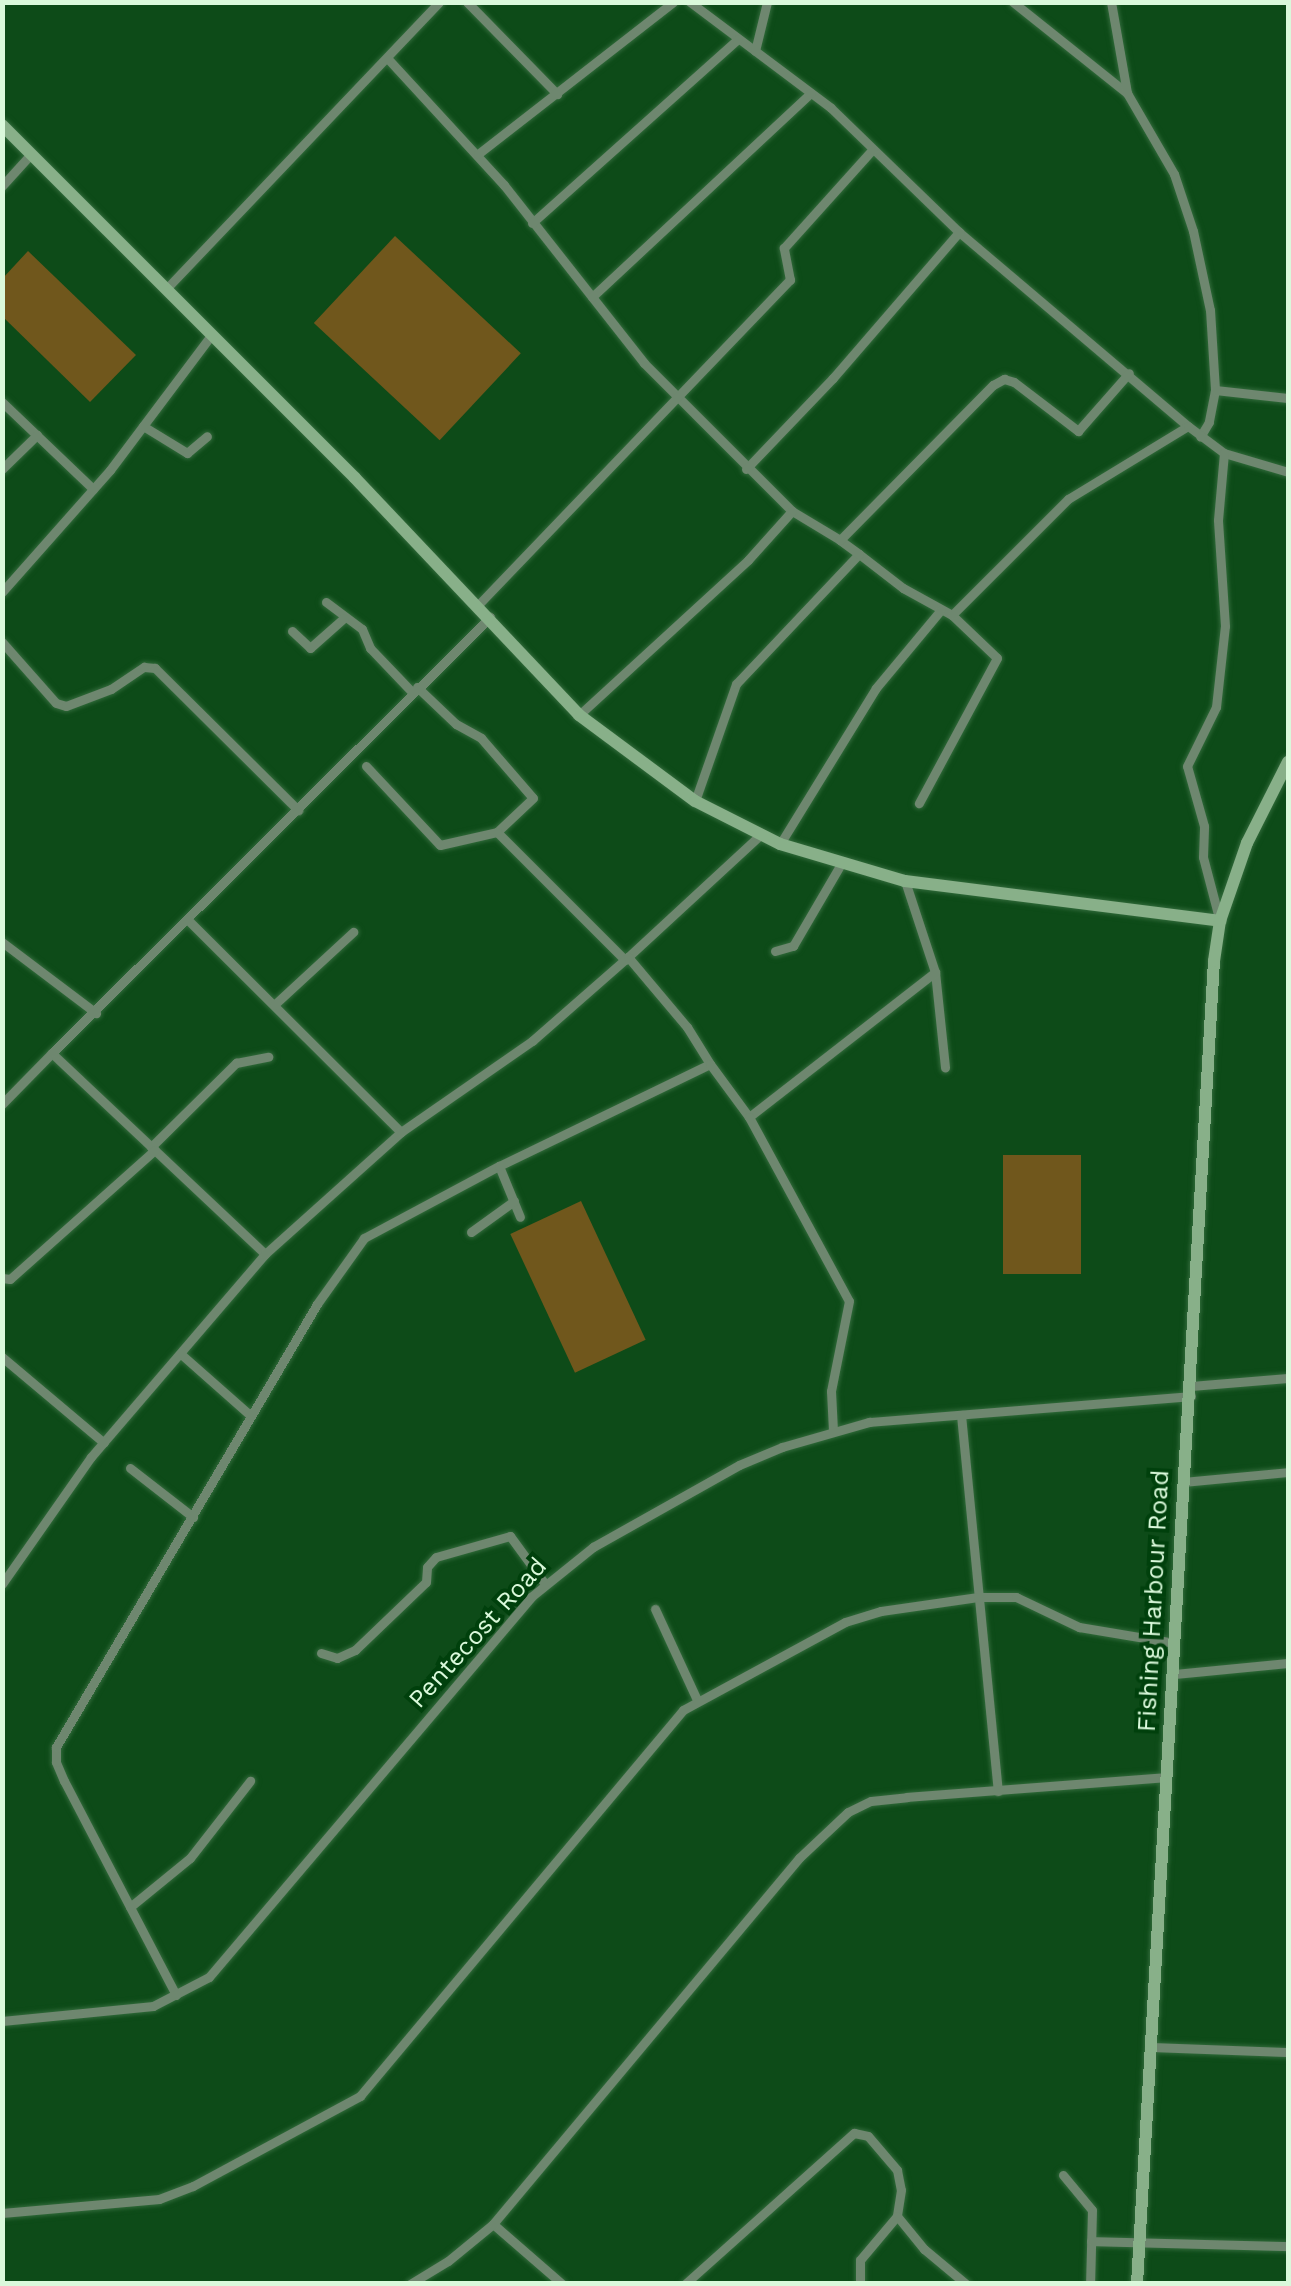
<!DOCTYPE html>
<html>
<head>
<meta charset="utf-8">
<style>
	body { margin:0 }
	#map { position:relative; width:1291px; height:2286px; overflow:hidden; background:#0d4b18; font-family:"Work Sans",sans-serif }
	div>[style] { position:absolute }
	.green>* { inset:0; background:#70571c; transform-origin:0 0 }
	.roads { filter:drop-shadow(0 0 2px #326a3b) drop-shadow(0 0 2px #326a3b) }
	.street>* { height:9px; margin:-4.5px; padding:0 4.5px; transform-origin:4.5px; border-radius:4.5px; background:#6e876f }
	.secondary>* { height:12px; margin:-6px; padding:0 6px; transform-origin:6px; border-radius:6px; background:#88b089 }
	span { translate:-50% -50%; white-space:nowrap; text-align:center; line-height:1.15; -webkit-text-stroke:8px #00400c; paint-order:stroke }
	.street-label { font-size:25px; color:#daf9db }
	.frame { position:absolute; inset:0; border:5px solid #daf9db; pointer-events:none }
</style>
</head>
<body>
<div id="map">
	<div class="green">
		<div style="left:395px;top:236px;width:172px;height:119px;rotate:43deg"></div>
		<div style="clip-path:polygon(28px 251px,136px 355px,90px 402px,3px 317px,3px 278px)"></div>
		<div style="left:1081px;top:1155px;width:119px;height:78px;rotate:90deg"></div>
		<div style="left:581px;top:1201px;width:153px;height:78px;rotate:65deg"></div>
	</div>
	<div class="roads">
		<div class="street">
			<div style="left:467px;top:2px;width:129px;rotate:45.6deg"></div>
			<div style="left:690px;top:2px;width:176px;rotate:36.9deg"></div>
			<div style="left:831px;top:108px;width:178px;rotate:44.1deg"></div>
			<div style="left:959px;top:232px;width:300px;rotate:40.3deg"></div>
			<div style="left:1013px;top:2px;width:146px;rotate:38.6deg"></div>
			<div style="left:1127px;top:93px;width:94px;rotate:59.9deg"></div>
			<div style="left:1174px;top:174px;width:60px;rotate:71.6deg"></div>
			<div style="left:1193px;top:231px;width:81px;rotate:77.9deg"></div>
			<div style="left:1210px;top:310px;width:80px;rotate:86.4deg"></div>
			<div style="left:1215px;top:390px;width:33px;rotate:101deg"></div>
			<div style="left:1209px;top:422px;width:17px;rotate:121deg"></div>
			<div style="left:1111px;top:2px;width:92px;rotate:80deg"></div>
			<div style="left:755px;top:51px;width:50px;rotate:-76.2deg"></div>
			<div style="left:389px;top:60px;width:170px;rotate:47.4deg"></div>
			<div style="left:504px;top:185px;width:226px;rotate:51.8deg"></div>
			<div style="left:644px;top:363px;width:209px;rotate:45deg"></div>
			<div style="left:792px;top:511px;width:56px;rotate:31.1deg"></div>
			<div style="left:478px;top:154px;width:247px;rotate:-37.9deg"></div>
			<div style="left:2px;top:186px;width:43px;rotate:-47.8deg"></div>
			<div style="left:532px;top:223px;width:276px;rotate:-41.8deg"></div>
			<div style="left:166px;top:289px;width:396px;rotate:-46.4deg"></div>
			<div style="left:592px;top:297px;width:299px;rotate:-43deg"></div>
			<div style="left:1215px;top:390px;width:73px;rotate:6.3deg"></div>
			<div style="left:2px;top:402px;width:126px;rotate:43.7deg"></div>
			<div style="left:143px;top:426px;width:52px;rotate:31.5deg"></div>
			<div style="left:187px;top:453px;width:26px;rotate:-40deg"></div>
			<div style="left:2px;top:469px;width:49px;rotate:-44.2deg"></div>
			<div style="left:746px;top:469px;width:126px;rotate:-46.3deg"></div>
			<div style="left:833px;top:378px;width:193px;rotate:-49.2deg"></div>
			<div style="left:859px;top:554px;width:56px;rotate:37.7deg"></div>
			<div style="left:903px;top:588px;width:56px;rotate:28.9deg"></div>
			<div style="left:952px;top:615px;width:62px;rotate:43.7deg"></div>
			<div style="left:997px;top:658px;width:165px;rotate:118.3deg"></div>
			<div style="left:2px;top:592px;width:163px;rotate:-48.5deg"></div>
			<div style="left:110px;top:470px;width:170px;rotate:-53.1deg"></div>
			<div style="left:326px;top:602px;width:45px;rotate:36.9deg"></div>
			<div style="left:362px;top:629px;width:21px;rotate:67deg"></div>
			<div style="left:370px;top:648px;width:61px;rotate:46.3deg"></div>
			<div style="left:478px;top:605px;width:451px;rotate:-46.2deg"></div>
			<div style="left:790px;top:280px;width:33px;rotate:-101deg"></div>
			<div style="left:784px;top:248px;width:132px;rotate:-48.1deg"></div>
			<div style="left:952px;top:615px;width:164px;rotate:-45deg"></div>
			<div style="left:1068px;top:499px;width:140px;rotate:-31.3deg"></div>
			<div style="left:1188px;top:426px;width:45px;rotate:36.9deg"></div>
			<div style="left:1224px;top:453px;width:67px;rotate:16.5deg"></div>
			<div style="left:292px;top:631px;width:25px;rotate:43deg"></div>
			<div style="left:310px;top:648px;width:45px;rotate:-41.4deg"></div>
			<div style="left:2px;top:642px;width:81px;rotate:48.5deg"></div>
			<div style="left:56px;top:703px;width:10px;rotate:17deg"></div>
			<div style="left:66px;top:706px;width:48px;rotate:-20.7deg"></div>
			<div style="left:111px;top:689px;width:40px;rotate:-34deg"></div>
			<div style="left:144px;top:667px;width:11px;rotate:5deg"></div>
			<div style="left:155px;top:668px;width:202px;rotate:44.8deg"></div>
			<div style="left:417px;top:687px;width:54px;rotate:43.5deg"></div>
			<div style="left:456px;top:724px;width:29px;rotate:29deg"></div>
			<div style="left:481px;top:738px;width:79px;rotate:49.1deg"></div>
			<div style="left:533px;top:798px;width:50px;rotate:136.6deg"></div>
			<div style="left:497px;top:832px;width:181px;rotate:45deg"></div>
			<div style="left:579px;top:715px;width:229px;rotate:-42.5deg"></div>
			<div style="left:748px;top:560px;width:66px;rotate:-48.1deg"></div>
			<div style="left:366px;top:766px;width:108px;rotate:46.9deg"></div>
			<div style="left:440px;top:845px;width:58px;rotate:-12.8deg"></div>
			<div style="left:695px;top:801px;width:124px;rotate:-70.7deg"></div>
			<div style="left:736px;top:684px;width:179px;rotate:-46.6deg"></div>
			<div style="left:859px;top:554px;width:24px;rotate:-144deg"></div>
			<div style="left:840px;top:540px;width:218px;rotate:-45.4deg"></div>
			<div style="left:993px;top:385px;width:13px;rotate:-29deg"></div>
			<div style="left:1004px;top:379px;width:10px;rotate:17deg"></div>
			<div style="left:1014px;top:382px;width:81px;rotate:37.4deg"></div>
			<div style="left:1078px;top:431px;width:77px;rotate:-48.7deg"></div>
			<div style="left:780px;top:844px;width:183px;rotate:-58.4deg"></div>
			<div style="left:876px;top:688px;width:100px;rotate:-50.3deg"></div>
			<div style="left:905px;top:881px;width:96px;rotate:71.8deg"></div>
			<div style="left:935px;top:972px;width:96px;rotate:84deg"></div>
			<div style="left:1219px;top:918px;width:63px;rotate:-104.7deg"></div>
			<div style="left:1203px;top:857px;width:31px;rotate:-88deg"></div>
			<div style="left:1204px;top:826px;width:62px;rotate:-105.8deg"></div>
			<div style="left:1187px;top:766px;width:66px;rotate:-63.8deg"></div>
			<div style="left:1216px;top:707px;width:81px;rotate:-83.7deg"></div>
			<div style="left:1225px;top:626px;width:106px;rotate:-93.8deg"></div>
			<div style="left:1218px;top:520px;width:67px;rotate:-84.9deg"></div>
			<div style="left:189px;top:921px;width:299px;rotate:44.9deg"></div>
			<div style="left:2px;top:942px;width:118px;rotate:37.1deg"></div>
			<div style="left:775px;top:951px;width:19px;rotate:-16deg"></div>
			<div style="left:793px;top:946px;width:97px;rotate:-59.7deg"></div>
			<div style="left:628px;top:957px;width:180px;rotate:-42.7deg"></div>
			<div style="left:274px;top:1005px;width:108px;rotate:-42.7deg"></div>
			<div style="left:2px;top:1104px;width:71px;rotate:-45.6deg"></div>
			<div style="left:749px;top:1117px;width:236px;rotate:-37.9deg"></div>
			<div style="left:151px;top:1147px;width:120px;rotate:-44.7deg"></div>
			<div style="left:236px;top:1063px;width:33px;rotate:-11deg"></div>
			<div style="left:499px;top:1166px;width:55px;rotate:67.6deg"></div>
			<div style="left:471px;top:1232px;width:53px;rotate:-35.8deg"></div>
			<div style="left:265px;top:1254px;width:293px;rotate:-136.7deg"></div>
			<div style="left:52px;top:1053px;width:618px;rotate:-44.87deg"></div>
			<div style="left:2px;top:1278px;width:8px;rotate:7deg"></div>
			<div style="left:10px;top:1279px;width:194px;rotate:-41.7deg"></div>
			<div style="left:182px;top:1355px;width:92px;rotate:41.5deg"></div>
			<div style="left:2px;top:1357px;width:133px;rotate:40.1deg"></div>
			<div style="left:1191px;top:1386px;width:97px;rotate:-4.7deg"></div>
			<div style="left:961px;top:1415px;width:378px;rotate:84.4deg"></div>
			<div style="left:130px;top:1468px;width:80px;rotate:37.9deg"></div>
			<div style="left:1183px;top:1482px;width:105px;rotate:-5.4deg"></div>
			<div style="left:2px;top:1584px;width:155px;rotate:-55deg"></div>
			<div style="left:91px;top:1457px;width:267px;rotate:-49.4deg"></div>
			<div style="left:265px;top:1254px;width:183px;rotate:-41.9deg"></div>
			<div style="left:401px;top:1132px;width:160px;rotate:-34.8deg"></div>
			<div style="left:532px;top:1041px;width:128px;rotate:-41.2deg"></div>
			<div style="left:628px;top:957px;width:92px;rotate:49.9deg"></div>
			<div style="left:687px;top:1027px;width:44px;rotate:58.1deg"></div>
			<div style="left:655px;top:1609px;width:100px;rotate:65.2deg"></div>
			<div style="left:321px;top:1653px;width:17px;rotate:17deg"></div>
			<div style="left:337px;top:1658px;width:20px;rotate:-24deg"></div>
			<div style="left:355px;top:1650px;width:98px;rotate:-43.8deg"></div>
			<div style="left:426px;top:1582px;width:15px;rotate:-86deg"></div>
			<div style="left:427px;top:1567px;width:13px;rotate:-48deg"></div>
			<div style="left:436px;top:1557px;width:77px;rotate:-15.8deg"></div>
			<div style="left:510px;top:1536px;width:59px;rotate:53.9deg"></div>
			<div style="left:1174px;top:1674px;width:115px;rotate:-5.5deg"></div>
			<div style="left:130px;top:1907px;width:77px;rotate:-39.2deg"></div>
			<div style="left:190px;top:1858px;width:98px;rotate:-52.1deg"></div>
			<div style="left:176px;top:1995px;width:242px;rotate:-117.6deg"></div>
			<div style="left:64px;top:1781px;width:21px;rotate:-113deg"></div>
			<div style="left:56px;top:1762px;width:15px;rotate:-90deg"></div>
			<div style="left:56px;top:1747px;width:514px;rotate:-59.49deg"></div>
			<div style="left:317px;top:1304px;width:81px;rotate:-54.5deg"></div>
			<div style="left:364px;top:1238px;width:153px;rotate:-28.1deg"></div>
			<div style="left:499px;top:1166px;width:234px;rotate:-25.8deg"></div>
			<div style="left:710px;top:1064px;width:66px;rotate:53.7deg"></div>
			<div style="left:749px;top:1117px;width:209px;rotate:61.5deg"></div>
			<div style="left:849px;top:1301px;width:92px;rotate:101.3deg"></div>
			<div style="left:831px;top:1391px;width:40px;rotate:87.1deg"></div>
			<div style="left:2px;top:2021px;width:152px;rotate:-5.7deg"></div>
			<div style="left:153px;top:2006px;width:63px;rotate:-27.4deg"></div>
			<div style="left:209px;top:1977px;width:498px;rotate:-49.7deg"></div>
			<div style="left:531px;top:1597px;width:80px;rotate:-38.9deg"></div>
			<div style="left:593px;top:1547px;width:167px;rotate:-29.3deg"></div>
			<div style="left:739px;top:1465px;width:47px;rotate:-22.7deg"></div>
			<div style="left:782px;top:1447px;width:91px;rotate:-16deg"></div>
			<div style="left:869px;top:1422px;width:323px;rotate:-4.6deg"></div>
			<div style="left:1149px;top:2047px;width:139px;rotate:2.1deg"></div>
			<div style="left:1063px;top:2175px;width:45px;rotate:50.4deg"></div>
			<div style="left:1092px;top:2210px;width:74px;rotate:91.5deg"></div>
			<div style="left:2px;top:2213px;width:158px;rotate:-5.1deg"></div>
			<div style="left:159px;top:2199px;width:36px;rotate:-21deg"></div>
			<div style="left:193px;top:2186px;width:190px;rotate:-28.3deg"></div>
			<div style="left:360px;top:2096px;width:503px;rotate:-50.08deg"></div>
			<div style="left:683px;top:1710px;width:184px;rotate:-28.5deg"></div>
			<div style="left:845px;top:1622px;width:38px;rotate:-17deg"></div>
			<div style="left:881px;top:1611px;width:98px;rotate:-8.2deg"></div>
			<div style="left:978px;top:1597px;width:38px"></div>
			<div style="left:1016px;top:1597px;width:70px;rotate:25.5deg"></div>
			<div style="left:1079px;top:1627px;width:97px;rotate:9.5deg"></div>
			<div style="left:493px;top:2224px;width:91px;rotate:41deg"></div>
			<div style="left:1091px;top:2241px;width:197px;rotate:1.5deg"></div>
			<div style="left:410px;top:2284px;width:44px;rotate:-31.2deg"></div>
			<div style="left:448px;top:2261px;width:58px;rotate:-39.4deg"></div>
			<div style="left:493px;top:2224px;width:477px;rotate:-50.1deg"></div>
			<div style="left:799px;top:1858px;width:67px;rotate:-43.2deg"></div>
			<div style="left:848px;top:1812px;width:25px;rotate:-26deg"></div>
			<div style="left:871px;top:1801px;width:36px;rotate:-6deg"></div>
			<div style="left:907px;top:1797px;width:260px;rotate:-4.4deg"></div>
			<div style="left:685px;top:2284px;width:227px;rotate:-41.8deg"></div>
			<div style="left:854px;top:2133px;width:14px;rotate:12deg"></div>
			<div style="left:868px;top:2136px;width:45px;rotate:49.5deg"></div>
			<div style="left:897px;top:2170px;width:20px;rotate:79deg"></div>
			<div style="left:901px;top:2190px;width:26px;rotate:99deg"></div>
			<div style="left:897px;top:2216px;width:43px;rotate:50.7deg"></div>
			<div style="left:924px;top:2249px;width:55px;rotate:39.8deg"></div>
			<div style="left:860px;top:2284px;width:24px;rotate:-90deg"></div>
			<div style="left:860px;top:2260px;width:57px;rotate:-49.9deg"></div>
		</div>
		<div class="secondary">
			<div style="left:2px;top:125px;width:499px;rotate:45deg"></div>
			<div style="left:355px;top:478px;width:326px;rotate:46.6deg"></div>
			<div style="left:579px;top:715px;width:144px;rotate:36.6deg"></div>
			<div style="left:695px;top:801px;width:95px;rotate:26.8deg"></div>
			<div style="left:780px;top:844px;width:130px;rotate:16.5deg"></div>
			<div style="left:905px;top:881px;width:318px;rotate:7.2deg"></div>
			<div style="left:1137px;top:2284px;width:1325px;rotate:-86.67deg"></div>
			<div style="left:1214px;top:961px;width:40px;rotate:-81.5deg"></div>
			<div style="left:1220px;top:921px;width:83px;rotate:-70.9deg"></div>
			<div style="left:1247px;top:843px;width:91px;rotate:-63.2deg"></div>
		</div>
	</div>
	<div class="street-label">
		<span style="left:1154px;top:1601px;rotate:-87deg">Fishing Harbour Road</span>
		<span style="left:478px;top:1633px;rotate:-48deg">Pentecost Road</span>
	</div>
	<div class="frame"></div>
</div>
</body>
</html>
